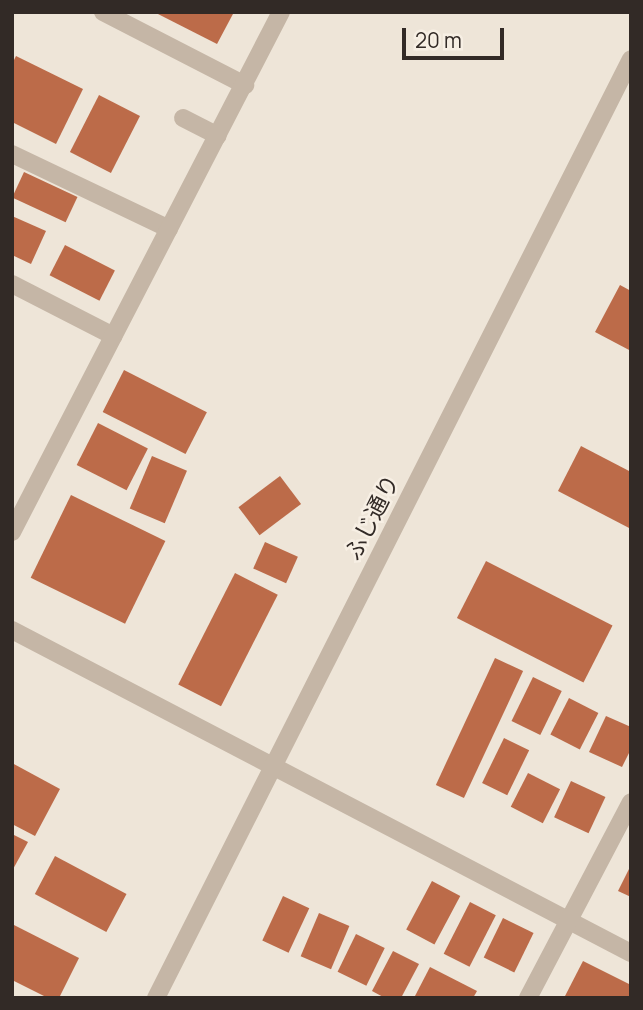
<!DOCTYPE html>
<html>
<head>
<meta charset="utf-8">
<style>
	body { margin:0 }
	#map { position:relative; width:643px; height:1010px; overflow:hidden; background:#eee5d8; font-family:Manrope,"Noto Sans JP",sans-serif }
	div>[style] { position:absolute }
	.building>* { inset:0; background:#bc6b49; transform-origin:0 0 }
	.service>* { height:18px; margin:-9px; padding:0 9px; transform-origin:9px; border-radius:9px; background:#c5b6a6 }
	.minor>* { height:18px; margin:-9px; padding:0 9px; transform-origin:9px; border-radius:9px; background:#c5b6a6 }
	.tertiary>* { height:18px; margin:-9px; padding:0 9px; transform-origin:9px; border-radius:9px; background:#c5b6a6 }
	span { translate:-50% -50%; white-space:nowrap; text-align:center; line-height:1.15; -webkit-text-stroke:5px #f7efe4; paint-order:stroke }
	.street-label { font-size:23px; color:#322a26 }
	.frame { position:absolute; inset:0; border:14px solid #322a26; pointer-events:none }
	.scale { position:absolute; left:402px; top:28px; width:102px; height:32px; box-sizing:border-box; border:4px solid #322a26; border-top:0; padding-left:9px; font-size:21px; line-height:24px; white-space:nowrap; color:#322a26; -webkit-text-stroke:5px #f7efe4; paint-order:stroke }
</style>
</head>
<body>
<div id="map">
	<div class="building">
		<div style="clip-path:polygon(154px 12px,234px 12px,217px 44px)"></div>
		<div style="clip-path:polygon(16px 56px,83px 89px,56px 144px,12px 122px,12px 64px)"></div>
		<div style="left:99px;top:95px;width:46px;height:64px;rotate:27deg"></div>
		<div style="left:24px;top:172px;width:59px;height:28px;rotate:25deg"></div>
		<div style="clip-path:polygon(12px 216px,46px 231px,31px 264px,12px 255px)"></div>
		<div style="left:65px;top:245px;width:56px;height:34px;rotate:27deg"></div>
		<div style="clip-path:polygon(620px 285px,631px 291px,631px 351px,595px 332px)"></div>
		<div style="left:124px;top:370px;width:93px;height:47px;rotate:27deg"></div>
		<div style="left:98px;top:423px;width:56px;height:47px;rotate:27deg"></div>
		<div style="clip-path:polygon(581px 446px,631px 472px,631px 529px,558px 491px)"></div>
		<div style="left:152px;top:456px;width:38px;height:57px;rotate:23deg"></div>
		<div style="left:280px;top:476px;width:35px;height:52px;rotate:53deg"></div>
		<div style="left:71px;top:495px;width:105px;height:92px;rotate:26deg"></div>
		<div style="left:265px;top:542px;width:36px;height:29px;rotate:24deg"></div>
		<div style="left:486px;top:561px;width:142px;height:64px;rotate:27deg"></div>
		<div style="left:235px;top:573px;width:48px;height:125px;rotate:27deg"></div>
		<div style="left:495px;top:658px;width:31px;height:140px;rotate:25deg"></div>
		<div style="left:533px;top:677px;width:32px;height:49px;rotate:26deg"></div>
		<div style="left:569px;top:698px;width:33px;height:41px;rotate:27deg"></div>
		<div style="clip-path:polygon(606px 716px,631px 727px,631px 749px,622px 767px,589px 752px)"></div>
		<div style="left:504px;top:738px;width:28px;height:50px;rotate:26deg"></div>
		<div style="clip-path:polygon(12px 763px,60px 789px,35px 836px,12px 824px)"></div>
		<div style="left:528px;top:773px;width:36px;height:38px;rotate:27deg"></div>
		<div style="left:571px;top:781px;width:38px;height:40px;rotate:25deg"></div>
		<div style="clip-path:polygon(12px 834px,28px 842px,12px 871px)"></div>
		<div style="left:55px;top:856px;width:81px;height:43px;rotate:28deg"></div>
		<div style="clip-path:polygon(631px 865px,631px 897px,618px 891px)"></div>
		<div style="left:432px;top:881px;width:32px;height:55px;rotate:28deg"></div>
		<div style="left:283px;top:896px;width:29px;height:49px;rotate:25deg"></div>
		<div style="left:470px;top:902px;width:29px;height:58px;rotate:27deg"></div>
		<div style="left:319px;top:913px;width:33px;height:47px;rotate:23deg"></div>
		<div style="left:503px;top:918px;width:34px;height:44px;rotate:26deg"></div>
		<div style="clip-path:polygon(12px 924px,79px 958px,59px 998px,48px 998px,12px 980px)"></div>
		<div style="left:356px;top:934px;width:32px;height:42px;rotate:26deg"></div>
		<div style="clip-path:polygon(393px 951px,419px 964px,401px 998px,385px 998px,372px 991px)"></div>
		<div style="clip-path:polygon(583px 961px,631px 985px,631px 998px,564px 998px)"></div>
		<div style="clip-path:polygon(430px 967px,477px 991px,473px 998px,415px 996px)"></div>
	</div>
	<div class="service">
		<div style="left:183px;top:118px;width:39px;rotate:27deg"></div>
		<div style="left:12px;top:154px;width:174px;rotate:25.5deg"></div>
	</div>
	<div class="minor">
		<div style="left:103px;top:12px;width:160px;rotate:27.2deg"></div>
		<div style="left:12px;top:284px;width:114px;rotate:27.2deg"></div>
		<div style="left:12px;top:532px;width:585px;rotate:-62.65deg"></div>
		<div style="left:12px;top:630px;width:698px;rotate:27.56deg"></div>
		<div style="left:528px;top:998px;width:221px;rotate:-62.3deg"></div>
	</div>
	<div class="tertiary">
		<div style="left:156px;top:998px;width:1052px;rotate:-63.17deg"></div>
	</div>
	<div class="street-label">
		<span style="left:371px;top:517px;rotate:-63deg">ふじ通り</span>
	</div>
	<div class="frame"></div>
	<div class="scale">20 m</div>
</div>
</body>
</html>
